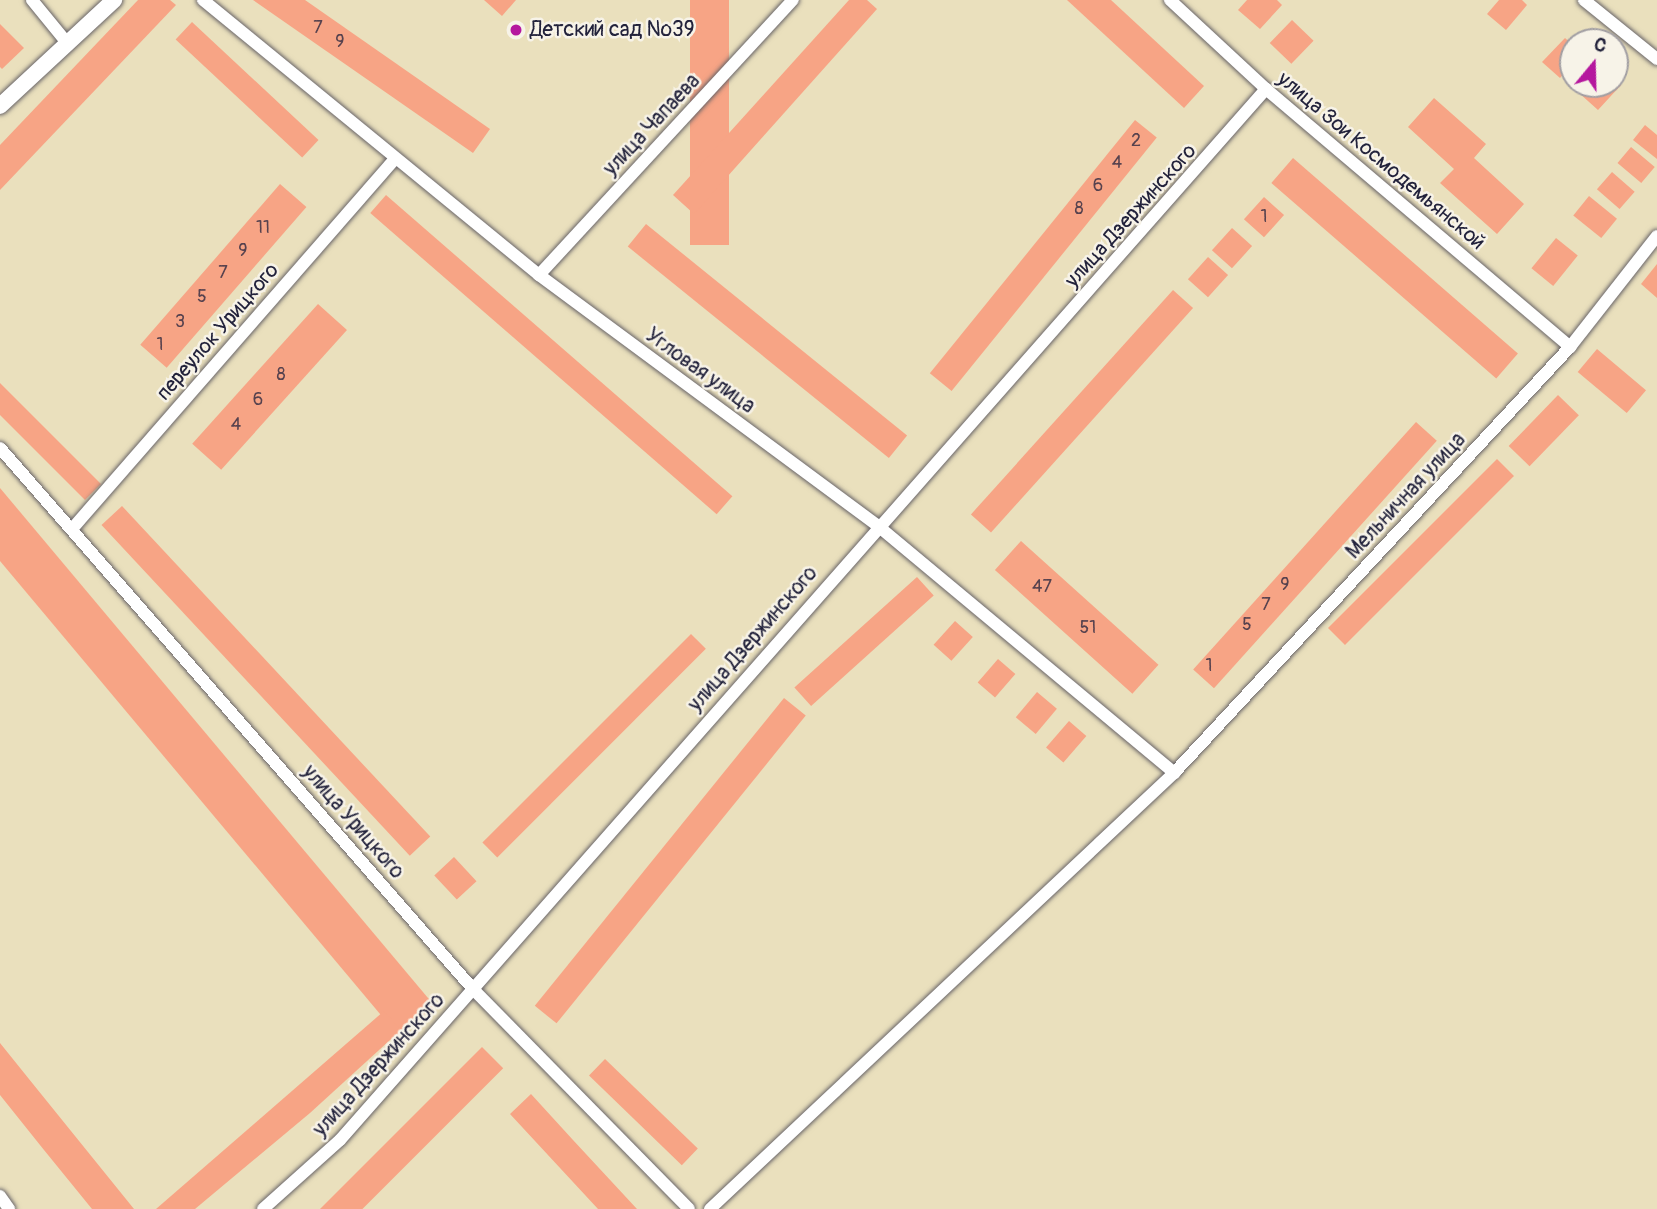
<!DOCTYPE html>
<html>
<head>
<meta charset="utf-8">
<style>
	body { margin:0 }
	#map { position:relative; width:1657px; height:1209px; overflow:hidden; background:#eae0bd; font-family:Pangolin,sans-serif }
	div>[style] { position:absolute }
	.building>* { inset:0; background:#f7a485; transform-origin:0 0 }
	.roads { filter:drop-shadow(0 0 2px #686468) drop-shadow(0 0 2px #686468) }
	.minor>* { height:12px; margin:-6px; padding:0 6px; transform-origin:6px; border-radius:6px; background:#fff }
	.tertiary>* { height:16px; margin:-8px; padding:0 8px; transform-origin:8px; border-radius:8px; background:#fff }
	.dots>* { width:19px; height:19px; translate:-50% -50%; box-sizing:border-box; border:4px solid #f7f3e8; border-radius:50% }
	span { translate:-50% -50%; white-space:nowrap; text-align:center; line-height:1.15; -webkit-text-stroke:5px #f7f3e8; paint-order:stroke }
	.number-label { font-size:18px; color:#57424e }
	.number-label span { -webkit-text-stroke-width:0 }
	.poi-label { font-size:21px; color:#22223b }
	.left { translate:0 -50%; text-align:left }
	.street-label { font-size:21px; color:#22223b }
	.north { position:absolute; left:1559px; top:28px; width:70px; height:70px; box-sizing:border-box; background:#f7f3e8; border:2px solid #a29fa3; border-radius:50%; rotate:19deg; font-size:19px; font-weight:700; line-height:28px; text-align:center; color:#22223b }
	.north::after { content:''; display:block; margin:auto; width:24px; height:32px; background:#b5179e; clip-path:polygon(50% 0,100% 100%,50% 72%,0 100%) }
</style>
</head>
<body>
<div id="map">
	<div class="building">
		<div style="clip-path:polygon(138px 0,170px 0,176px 5px,0 190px,0 145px)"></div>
		<div style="clip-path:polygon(253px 0,305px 0,490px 129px,473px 153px)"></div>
		<div style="clip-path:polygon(484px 0,516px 0,502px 16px)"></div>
		<div style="left:690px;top:0;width:39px;height:245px"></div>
		<div style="clip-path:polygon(849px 0,867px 0,877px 9px,694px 214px,673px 195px)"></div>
		<div style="clip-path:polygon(1067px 0,1111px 0,1204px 86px,1184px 108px)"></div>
		<div style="clip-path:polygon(1247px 0,1277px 0,1282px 5px,1260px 29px,1238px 10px)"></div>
		<div style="clip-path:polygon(1499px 0,1522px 0,1527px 5px,1506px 30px,1487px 14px)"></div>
		<div style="left:1292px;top:20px;width:30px;height:32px;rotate:44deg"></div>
		<div style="left:192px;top:22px;width:173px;height:24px;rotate:43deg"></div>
		<div style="clip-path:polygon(0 24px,24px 48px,2px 69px,0 67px)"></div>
		<div style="clip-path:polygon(1565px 38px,1573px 45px,1573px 63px,1560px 78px,1542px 62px)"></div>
		<div style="clip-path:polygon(1615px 80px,1621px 85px,1598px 110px,1579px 93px,1587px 84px,1615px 84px)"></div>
		<div style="clip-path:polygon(1434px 98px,1486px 144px,1474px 158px,1524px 204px,1497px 234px,1440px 183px,1454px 169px,1408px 127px)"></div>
		<div style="left:1135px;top:120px;width:28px;height:326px;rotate:39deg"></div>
		<div style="clip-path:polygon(1645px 125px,1657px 135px,1657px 159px,1633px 140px)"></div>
		<div style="left:1631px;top:147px;width:31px;height:21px;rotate:40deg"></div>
		<div style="left:1293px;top:158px;width:298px;height:33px;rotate:41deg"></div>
		<div style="left:1612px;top:172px;width:30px;height:23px;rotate:41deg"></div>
		<div style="left:280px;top:184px;width:35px;height:213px;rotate:41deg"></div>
		<div style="left:386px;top:195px;width:459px;height:24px;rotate:41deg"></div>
		<div style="left:1589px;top:196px;width:36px;height:25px;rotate:39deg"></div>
		<div style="left:1264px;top:197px;width:27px;height:30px;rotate:42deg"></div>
		<div style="left:646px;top:224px;width:336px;height:29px;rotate:39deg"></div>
		<div style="left:1232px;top:228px;width:27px;height:30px;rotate:42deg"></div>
		<div style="left:1556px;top:238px;width:28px;height:39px;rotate:39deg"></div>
		<div style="left:1208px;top:257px;width:27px;height:30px;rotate:42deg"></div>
		<div style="clip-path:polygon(1657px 264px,1657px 298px,1641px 284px)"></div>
		<div style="left:1173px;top:290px;width:27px;height:302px;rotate:42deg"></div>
		<div style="left:318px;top:304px;width:39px;height:188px;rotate:42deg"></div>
		<div style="left:1597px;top:349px;width:64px;height:30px;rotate:40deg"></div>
		<div style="clip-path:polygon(0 383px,101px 484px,85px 500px,0 415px)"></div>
		<div style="left:1558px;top:395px;width:29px;height:71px;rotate:44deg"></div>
		<div style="left:1416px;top:422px;width:28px;height:333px;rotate:42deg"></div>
		<div style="left:1497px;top:459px;width:24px;height:239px;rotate:45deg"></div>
		<div style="left:0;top:488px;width:676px;height:47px;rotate:50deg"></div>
		<div style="left:122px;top:506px;width:452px;height:28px;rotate:47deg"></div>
		<div style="left:1021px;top:541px;width:185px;height:39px;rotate:42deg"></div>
		<div style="left:917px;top:577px;width:25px;height:165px;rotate:48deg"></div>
		<div style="left:955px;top:621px;width:24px;height:32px;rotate:42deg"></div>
		<div style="left:691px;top:634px;width:21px;height:295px;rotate:45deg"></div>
		<div style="left:998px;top:659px;width:23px;height:31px;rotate:41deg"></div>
		<div style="left:1037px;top:692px;width:26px;height:33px;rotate:40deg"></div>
		<div style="left:784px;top:698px;width:28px;height:396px;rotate:39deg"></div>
		<div style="left:1069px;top:721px;width:23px;height:35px;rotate:41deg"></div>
		<div style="left:454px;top:857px;width:33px;height:27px;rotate:47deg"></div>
		<div style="clip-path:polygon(384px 1011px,401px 1030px,310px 1113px,195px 1209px,156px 1209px)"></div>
		<div style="clip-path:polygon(0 1043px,33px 1084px,134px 1209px,92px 1209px,44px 1150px,0 1095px)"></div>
		<div style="left:482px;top:1047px;width:30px;height:231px;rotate:45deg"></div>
		<div style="left:605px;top:1059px;width:129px;height:23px;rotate:44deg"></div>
		<div style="clip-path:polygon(531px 1094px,573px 1140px,637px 1209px,598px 1209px,510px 1114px)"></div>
	</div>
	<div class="roads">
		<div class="minor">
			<div style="left:32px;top:0;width:57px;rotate:50.7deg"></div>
			<div style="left:203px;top:0;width:434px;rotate:39.3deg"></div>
			<div style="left:539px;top:275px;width:422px;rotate:36.5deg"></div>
			<div style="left:878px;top:526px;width:386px;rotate:39.8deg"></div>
			<div style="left:1170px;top:0;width:131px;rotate:42.8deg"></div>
			<div style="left:1266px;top:89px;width:399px;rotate:40.3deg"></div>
			<div style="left:1584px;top:0;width:94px;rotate:38.9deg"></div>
			<div style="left:539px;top:275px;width:374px;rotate:-47.3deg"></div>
			<div style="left:0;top:448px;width:719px;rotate:48.84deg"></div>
			<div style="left:473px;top:989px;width:308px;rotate:45.5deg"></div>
			<div style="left:72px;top:529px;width:490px;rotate:-48.9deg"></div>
			<div style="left:0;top:1196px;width:16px;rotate:55deg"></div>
			<div style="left:263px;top:1209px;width:103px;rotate:-41.9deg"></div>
			<div style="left:340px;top:1140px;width:1401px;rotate:-48.62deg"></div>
			<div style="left:710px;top:1209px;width:637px;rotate:-43.22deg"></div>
			<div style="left:1174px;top:773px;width:582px;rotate:-47.09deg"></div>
			<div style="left:1570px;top:347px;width:141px;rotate:-51.9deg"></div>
		</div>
		<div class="tertiary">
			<div style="left:0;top:106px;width:156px;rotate:-42.9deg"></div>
		</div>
	</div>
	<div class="dots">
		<div style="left:516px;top:30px;background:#b5179e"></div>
	</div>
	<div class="number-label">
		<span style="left:318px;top:28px">7</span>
		<span style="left:340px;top:42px">9</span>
		<span style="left:1136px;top:141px">2</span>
		<span style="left:1117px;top:163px">4</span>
		<span style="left:1098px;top:186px">6</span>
		<span style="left:1079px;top:209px">8</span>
		<span style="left:1264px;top:217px">1</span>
		<span style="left:263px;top:228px">11</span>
		<span style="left:243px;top:251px">9</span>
		<span style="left:223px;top:273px">7</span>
		<span style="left:202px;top:297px">5</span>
		<span style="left:180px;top:322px">3</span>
		<span style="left:160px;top:345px">1</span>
		<span style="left:281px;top:375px">8</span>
		<span style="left:258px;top:400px">6</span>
		<span style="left:236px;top:425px">4</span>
		<span style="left:1285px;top:585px">9</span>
		<span style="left:1042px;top:587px">47</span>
		<span style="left:1266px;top:605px">7</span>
		<span style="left:1247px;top:625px">5</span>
		<span style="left:1088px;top:628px">51</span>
		<span style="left:1209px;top:666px">1</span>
	</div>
	<div class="poi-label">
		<span class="left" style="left:530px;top:30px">Детский сад №39</span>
	</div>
	<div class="street-label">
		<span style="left:652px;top:125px;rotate:-47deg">улица Чапаева</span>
		<span style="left:1381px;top:161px;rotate:40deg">улица Зои Космодемьянской</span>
		<span style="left:1131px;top:216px;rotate:-48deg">улица Дзержинского</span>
		<span style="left:218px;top:332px;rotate:-49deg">переулок Урицкого</span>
		<span style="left:700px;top:371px;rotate:36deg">Угловая улица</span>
		<span style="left:1406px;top:496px;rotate:-47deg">Мельничная улица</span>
		<span style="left:753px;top:639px;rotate:-49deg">улица Дзержинского</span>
		<span style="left:353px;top:822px;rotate:49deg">улица Урицкого</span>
		<span style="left:379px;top:1065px;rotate:-48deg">улица Дзержинского</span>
	</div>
	<div class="north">С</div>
</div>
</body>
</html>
